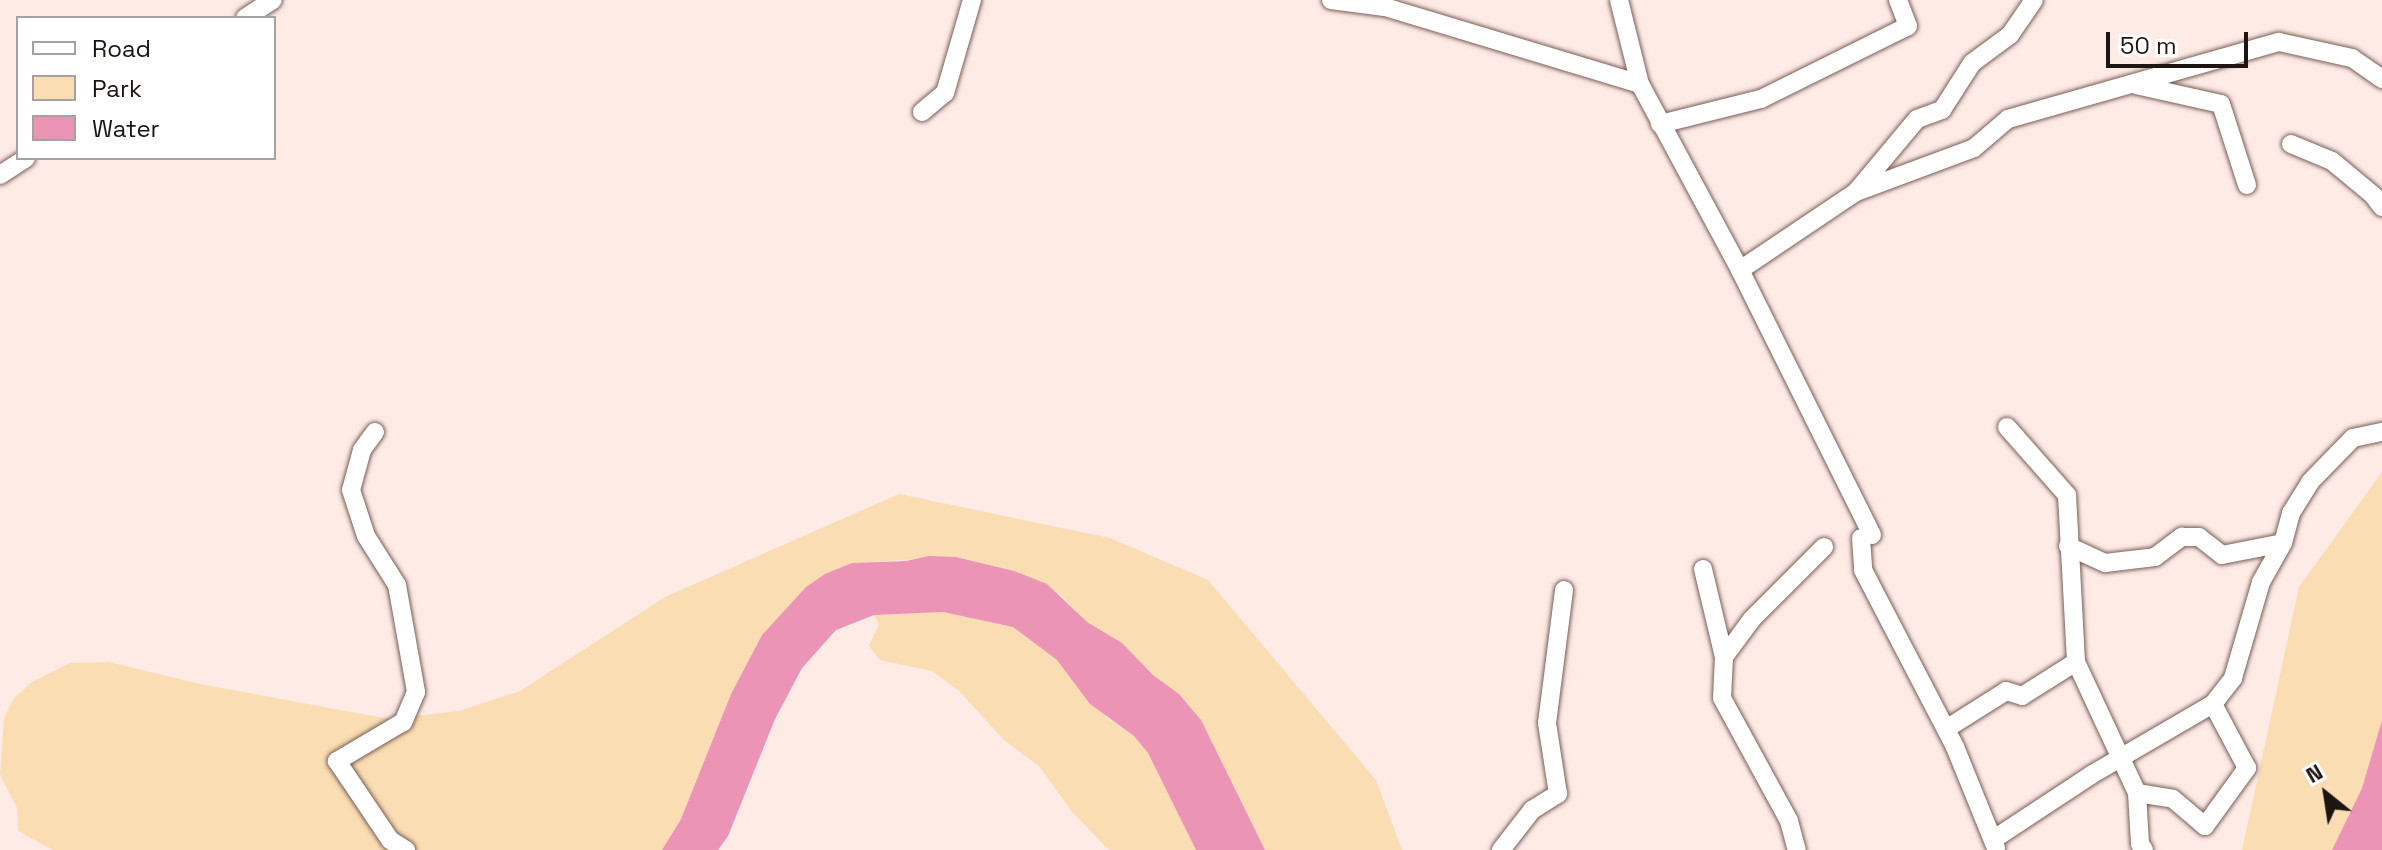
<!DOCTYPE html>
<html>
<head>
<meta charset="utf-8">
<style>
	body { margin:0 }
	#map { position:relative; width:2382px; height:850px; overflow:hidden; background:#feebe6; font-family:"Space Grotesk",sans-serif }
	div>[style] { position:absolute }
	.green>* { inset:0; background:#faddb3 }
	.water>* { inset:0; background:#ec94b5 }
	.roads { filter:drop-shadow(0 0 2px #795e56) drop-shadow(0 0 2px #795e56) }
	.minor>* { height:18px; margin:-9px; padding:0 9px; transform-origin:9px; border-radius:9px; background:#fff }
	span { translate:-50% -50%; white-space:nowrap; text-align:center; line-height:1.15; -webkit-text-stroke:6px #fff; paint-order:stroke }
	.legend { position:absolute; left:16px; top:16px; width:260px; height:144px; box-sizing:border-box; background:#fff; border:2px solid #a5a1a0; margin:0; padding:10px 14px; list-style:none; font-size:24px; color:#1e1411 }
	.legend li { display:flex; align-items:center; gap:16px; height:40px }
	.legend b { width:40px; border:2px solid #a5a1a0 }
	.north { position:absolute; left:2286px; top:754px; width:80px; height:80px; -webkit-text-stroke:6px #fff; paint-order:stroke; rotate:330deg; font-size:22px; font-weight:700; line-height:32px; text-align:center; color:#1e1411 }
	.north::after { content:''; display:block; margin:auto; width:28px; height:36px; background:#1e1411; clip-path:polygon(50% 0,100% 100%,50% 72%,0 100%) }
	.scale { position:absolute; left:2106px; top:32px; width:142px; height:36px; box-sizing:border-box; border:4px solid #1e1411; border-top:0; padding-left:10px; font-size:24px; line-height:28px; white-space:nowrap; color:#1e1411; -webkit-text-stroke:6px #fff; paint-order:stroke }
</style>
</head>
<body>
<div id="map">
	<div class="green">
		<div style="clip-path:polygon(2382px 472px,2382px 720px,2362px 788px,2332px 850px,2242px 850px,2299px 587px)"></div>
		<div style="clip-path:polygon(899px 494px,1110px 538px,1208px 580px,1376px 780px,1402px 850px,1265px 850px,1201px 720px,1179px 694px,1153px 675px,1122px 643px,1086px 622px,1060px 594px,1014px 571px,956px 557px,852px 563px,806px 587px,762px 635px,731px 694px,681px 819px,662px 850px,53px 850px,18px 831px,17px 808px,0 775px,4px 718px,14px 698px,32px 682px,70px 663px,109px 662px,200px 684px,389px 719px,459px 711px,520px 691px,665px 597px)"></div>
		<div style="clip-path:polygon(943px 612px,1013px 627px,1057px 660px,1106px 717px,1134px 736px,1148px 753px,1196px 850px,1109px 850px,1072px 812px,1040px 767px,1004px 740px,959px 691px,932px 671px,880px 660px,869px 646px,879px 624px,874px 615px)"></div>
	</div>
	<div class="water">
		<div style="clip-path:polygon(929px 556px,956px 557px,1014px 571px,1047px 584px,1087px 622px,1122px 643px,1153px 675px,1179px 694px,1201px 720px,1265px 850px,1196px 850px,1148px 753px,1134px 736px,1090px 704px,1057px 660px,1013px 627px,943px 612px,874px 615px,836px 630px,802px 668px,775px 719px,728px 836px,718px 850px,662px 850px,681px 819px,731px 694px,762px 635px,806px 587px,825px 574px,852px 563px,906px 561px)"></div>
		<div style="clip-path:polygon(2382px 720px,2382px 850px,2332px 850px,2362px 788px)"></div>
	</div>
	<div class="roads">
		<div class="minor">
			<div style="left:1331px;top:0;width:54px;rotate:7.4deg"></div>
			<div style="left:1385px;top:7px;width:266px;rotate:16.8deg"></div>
			<div style="left:1640px;top:84px;width:211px;rotate:61.7deg"></div>
			<div style="left:1740px;top:270px;width:296px;rotate:63.5deg"></div>
			<div style="left:1619px;top:0;width:87px;rotate:76deg"></div>
			<div style="left:245px;top:18px;width:33px;rotate:-33deg"></div>
			<div style="left:2136px;top:85px;width:87px;rotate:12.6deg"></div>
			<div style="left:2221px;top:104px;width:85px;rotate:72.2deg"></div>
			<div style="left:922px;top:112px;width:30px;rotate:-40deg"></div>
			<div style="left:945px;top:93px;width:97px;rotate:-73.8deg"></div>
			<div style="left:1660px;top:124px;width:104px;rotate:-13.9deg"></div>
			<div style="left:1761px;top:99px;width:164px;rotate:-26.4deg"></div>
			<div style="left:1908px;top:26px;width:28px;rotate:-111deg"></div>
			<div style="left:2291px;top:144px;width:44px;rotate:22.5deg"></div>
			<div style="left:2332px;top:161px;width:53px;rotate:39.7deg"></div>
			<div style="left:2373px;top:195px;width:15px;rotate:53deg"></div>
			<div style="left:0;top:175px;width:31px;rotate:-33deg"></div>
			<div style="left:1856px;top:192px;width:126px;rotate:-20.4deg"></div>
			<div style="left:1974px;top:148px;width:45px;rotate:-40.5deg"></div>
			<div style="left:2008px;top:119px;width:282px;rotate:-15.9deg"></div>
			<div style="left:2279px;top:42px;width:75px;rotate:12.4deg"></div>
			<div style="left:2352px;top:58px;width:37px;rotate:35deg"></div>
			<div style="left:1740px;top:270px;width:140px;rotate:-33.9deg"></div>
			<div style="left:1856px;top:192px;width:95px;rotate:-50.1deg"></div>
			<div style="left:1917px;top:119px;width:27px;rotate:-20deg"></div>
			<div style="left:1942px;top:110px;width:56px;rotate:-57.4deg"></div>
			<div style="left:1972px;top:63px;width:47px;rotate:-36.4deg"></div>
			<div style="left:2010px;top:35px;width:42px;rotate:-55.6deg"></div>
			<div style="left:2007px;top:427px;width:91px;rotate:48.6deg"></div>
			<div style="left:2067px;top:495px;width:167px;rotate:86.9deg"></div>
			<div style="left:2076px;top:662px;width:145px;rotate:65deg"></div>
			<div style="left:2137px;top:793px;width:51px;rotate:86.6deg"></div>
			<div style="left:2140px;top:844px;width:7px;rotate:56deg"></div>
			<div style="left:375px;top:432px;width:22px;rotate:126deg"></div>
			<div style="left:362px;top:450px;width:41px;rotate:105.4deg"></div>
			<div style="left:351px;top:490px;width:48px;rotate:71.9deg"></div>
			<div style="left:366px;top:536px;width:58px;rotate:57.7deg"></div>
			<div style="left:397px;top:585px;width:109px;rotate:79.9deg"></div>
			<div style="left:416px;top:692px;width:33px;rotate:113deg"></div>
			<div style="left:403px;top:722px;width:77px;rotate:149.4deg"></div>
			<div style="left:337px;top:761px;width:95px;rotate:56.1deg"></div>
			<div style="left:390px;top:840px;width:19px;rotate:32deg"></div>
			<div style="left:1861px;top:538px;width:32px;rotate:86deg"></div>
			<div style="left:1863px;top:570px;width:199px;rotate:62.5deg"></div>
			<div style="left:1955px;top:747px;width:109px;rotate:67.9deg"></div>
			<div style="left:2068px;top:546px;width:41px;rotate:24.7deg"></div>
			<div style="left:2105px;top:563px;width:50px;rotate:-6.8deg"></div>
			<div style="left:2155px;top:557px;width:34px;rotate:-37deg"></div>
			<div style="left:2182px;top:537px;width:17px"></div>
			<div style="left:2199px;top:537px;width:29px;rotate:38deg"></div>
			<div style="left:2222px;top:555px;width:62px;rotate:-11.1deg"></div>
			<div style="left:1703px;top:569px;width:90px;rotate:76.6deg"></div>
			<div style="left:1724px;top:657px;width:41px;rotate:92.8deg"></div>
			<div style="left:1722px;top:698px;width:140px;rotate:61.4deg"></div>
			<div style="left:1789px;top:821px;width:30px;rotate:75deg"></div>
			<div style="left:1724px;top:657px;width:47px;rotate:-53.6deg"></div>
			<div style="left:1752px;top:619px;width:102px;rotate:-45deg"></div>
			<div style="left:1946px;top:729px;width:71px;rotate:-32.3deg"></div>
			<div style="left:2006px;top:691px;width:17px;rotate:17deg"></div>
			<div style="left:2022px;top:696px;width:64px;rotate:-32.2deg"></div>
			<div style="left:2137px;top:793px;width:36px;rotate:9deg"></div>
			<div style="left:2173px;top:799px;width:42px;rotate:40.2deg"></div>
			<div style="left:2205px;top:826px;width:72px;rotate:-54.1deg"></div>
			<div style="left:2247px;top:768px;width:72px;rotate:-118deg"></div>
			<div style="left:1994px;top:839px;width:116px;rotate:-33.4deg"></div>
			<div style="left:2091px;top:775px;width:141px;rotate:-30.2deg"></div>
			<div style="left:2213px;top:704px;width:33px;rotate:-52deg"></div>
			<div style="left:2233px;top:678px;width:100px;rotate:-73.7deg"></div>
			<div style="left:2261px;top:582px;width:45px;rotate:-60.6deg"></div>
			<div style="left:2283px;top:543px;width:31px;rotate:-75deg"></div>
			<div style="left:2291px;top:513px;width:36px;rotate:-58deg"></div>
			<div style="left:2310px;top:482px;width:62px;rotate:-45.7deg"></div>
			<div style="left:2353px;top:438px;width:30px;rotate:-12deg"></div>
			<div style="left:1501px;top:850px;width:51px;rotate:-52.2deg"></div>
			<div style="left:1532px;top:810px;width:31px;rotate:-32deg"></div>
			<div style="left:1558px;top:794px;width:72px;rotate:-98.8deg"></div>
			<div style="left:1547px;top:723px;width:134px;rotate:-82.7deg"></div>
		</div>
	</div>
	<ul class="legend">
	<li><b style="height:10px;background:#fff"></b>Road</li>
	<li><b style="height:22px;background:#faddb3"></b>Park</li>
	<li><b style="height:22px;background:#ec94b5"></b>Water</li>
	</ul>
	<div class="north">N</div>
	<div class="scale">50 m</div>
</div>
</body>
</html>
